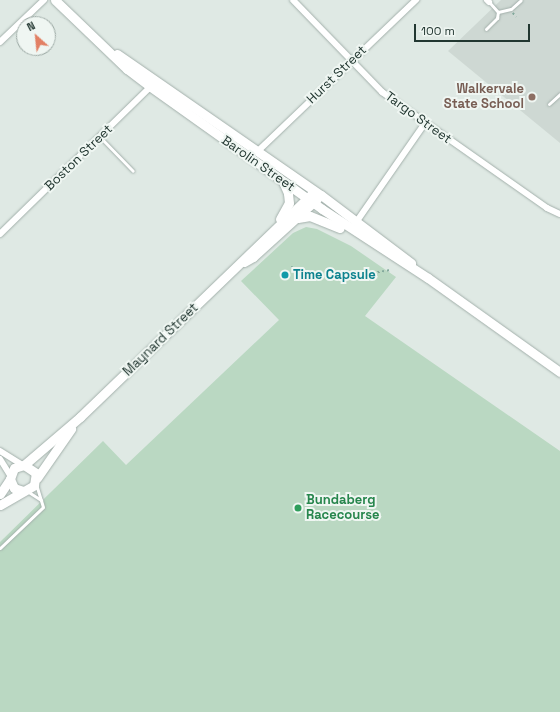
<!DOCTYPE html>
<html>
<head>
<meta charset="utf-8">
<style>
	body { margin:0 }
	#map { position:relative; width:560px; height:712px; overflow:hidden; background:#dfe9e4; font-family:"Space Grotesk",sans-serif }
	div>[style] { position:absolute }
	.built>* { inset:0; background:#ced8d3 }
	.green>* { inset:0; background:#bad8c2 }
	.path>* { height:1.5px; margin-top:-0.75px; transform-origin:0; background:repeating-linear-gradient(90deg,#83a99c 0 2px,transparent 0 5px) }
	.roads { filter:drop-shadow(0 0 1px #a3b0ab) drop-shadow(0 0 1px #a3b0ab) }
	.lane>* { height:3px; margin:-1.5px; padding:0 1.5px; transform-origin:1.5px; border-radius:1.5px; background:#fff }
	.street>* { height:6px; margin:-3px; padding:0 3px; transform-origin:3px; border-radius:3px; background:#fff }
	.secondary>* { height:9px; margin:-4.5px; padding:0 4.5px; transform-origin:4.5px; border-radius:4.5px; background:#fff }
	.dots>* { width:11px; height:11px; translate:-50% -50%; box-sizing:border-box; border:2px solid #eff6f2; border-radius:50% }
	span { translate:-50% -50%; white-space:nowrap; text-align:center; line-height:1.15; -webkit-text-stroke:4px #eff6f2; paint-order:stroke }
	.street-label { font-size:13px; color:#223731 }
	.education-label { font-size:13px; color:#785e54; font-weight:700 }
	.right { translate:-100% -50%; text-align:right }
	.culture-label { font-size:13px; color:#0d838f; font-weight:700 }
	.left { translate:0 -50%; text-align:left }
	.leisure-label { font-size:13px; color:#27864d; font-weight:700 }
	.north { position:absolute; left:16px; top:16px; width:40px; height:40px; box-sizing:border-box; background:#eff6f2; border:1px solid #9daaa5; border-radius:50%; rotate:333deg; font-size:11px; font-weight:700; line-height:16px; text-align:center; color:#223731 }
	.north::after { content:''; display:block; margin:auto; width:14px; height:18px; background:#e28064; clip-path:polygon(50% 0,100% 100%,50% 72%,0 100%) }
	.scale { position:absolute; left:414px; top:24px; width:116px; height:18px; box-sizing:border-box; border:2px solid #223731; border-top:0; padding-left:5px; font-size:12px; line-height:14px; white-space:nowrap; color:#223731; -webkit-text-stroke:3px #eff6f2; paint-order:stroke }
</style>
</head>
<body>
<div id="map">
	<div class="built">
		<div style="clip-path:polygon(501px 0,560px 0,560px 143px,448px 51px)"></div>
	</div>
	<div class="green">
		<div style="clip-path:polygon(306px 227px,317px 229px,351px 246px,396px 277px,365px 316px,560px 451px,560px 712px,0 712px,0 542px,103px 441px,126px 465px,279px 320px,241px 281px,293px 233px)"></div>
	</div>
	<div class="path">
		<div style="left:513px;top:13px;width:5px;rotate:53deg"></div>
		<div style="left:291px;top:267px;width:49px;rotate:14.3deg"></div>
		<div style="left:338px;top:279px;width:53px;rotate:-9.8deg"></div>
	</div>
	<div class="roads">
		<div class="lane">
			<div style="left:498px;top:12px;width:13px;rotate:-13deg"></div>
			<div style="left:511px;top:9px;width:13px;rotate:-42deg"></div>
			<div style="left:486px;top:29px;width:16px;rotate:-45deg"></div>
			<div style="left:497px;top:18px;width:6px;rotate:-81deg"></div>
			<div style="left:498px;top:12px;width:13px;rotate:-132deg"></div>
			<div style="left:549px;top:104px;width:15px;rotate:-42deg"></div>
			<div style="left:100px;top:137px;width:47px;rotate:45.9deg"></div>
			<div style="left:27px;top:491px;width:17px;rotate:33deg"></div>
			<div style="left:0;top:548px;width:59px;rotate:-43.6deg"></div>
			<div style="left:43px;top:507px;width:24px;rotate:-107deg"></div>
		</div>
		<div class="street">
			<div style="left:293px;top:0;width:128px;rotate:45.9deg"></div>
			<div style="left:382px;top:92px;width:202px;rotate:35.1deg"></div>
			<div style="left:547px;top:208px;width:14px;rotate:25deg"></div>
			<div style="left:487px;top:0;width:3px;rotate:45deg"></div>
			<div style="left:0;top:42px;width:61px;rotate:-43.7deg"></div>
			<div style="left:258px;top:151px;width:219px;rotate:-43.7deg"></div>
			<div style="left:357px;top:221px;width:119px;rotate:-55.2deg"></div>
			<div style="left:0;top:234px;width:214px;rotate:-44.4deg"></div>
			<div style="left:0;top:451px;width:26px;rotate:32deg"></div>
			<div style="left:0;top:459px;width:19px;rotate:58deg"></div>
		</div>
		<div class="secondary">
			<div style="left:55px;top:0;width:100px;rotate:43.8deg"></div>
			<div style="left:127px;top:69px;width:30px;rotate:37deg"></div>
			<div style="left:151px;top:87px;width:210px;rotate:35.5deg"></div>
			<div style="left:322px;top:209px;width:126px;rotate:33.1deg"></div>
			<div style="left:428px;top:278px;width:162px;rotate:35.5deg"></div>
			<div style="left:117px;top:54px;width:248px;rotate:34.7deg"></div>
			<div style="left:321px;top:195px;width:113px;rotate:37.1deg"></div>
			<div style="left:298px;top:218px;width:12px;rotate:-9deg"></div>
			<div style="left:310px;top:216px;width:32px;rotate:22deg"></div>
			<div style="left:280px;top:219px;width:18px;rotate:-61deg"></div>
			<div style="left:289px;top:203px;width:10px;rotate:-96deg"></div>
			<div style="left:288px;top:193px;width:12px;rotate:-114deg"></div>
			<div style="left:244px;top:262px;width:10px;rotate:-29deg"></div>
			<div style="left:253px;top:257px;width:86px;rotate:-42.2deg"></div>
			<div style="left:24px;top:465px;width:74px;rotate:-40.6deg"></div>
			<div style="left:80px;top:417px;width:320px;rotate:-43.9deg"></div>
			<div style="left:37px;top:478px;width:60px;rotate:-55.2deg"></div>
			<div style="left:0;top:494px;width:18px;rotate:-56deg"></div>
			<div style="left:0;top:505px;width:39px;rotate:-30deg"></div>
			<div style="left:34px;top:485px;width:12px;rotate:-81deg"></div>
			<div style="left:36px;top:473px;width:14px;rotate:-146deg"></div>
			<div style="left:24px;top:465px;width:10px;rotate:163deg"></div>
			<div style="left:14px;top:468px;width:12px;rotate:110deg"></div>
			<div style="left:10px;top:479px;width:10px;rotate:66deg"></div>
			<div style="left:14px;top:488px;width:9px;rotate:18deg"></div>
		</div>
	</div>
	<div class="dots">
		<div style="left:532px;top:97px;background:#8d6e63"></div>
		<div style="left:285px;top:275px;background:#0f9aa8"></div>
		<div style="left:298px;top:508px;background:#2e9e5b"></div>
	</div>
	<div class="street-label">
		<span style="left:337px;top:75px;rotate:-44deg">Hurst Street</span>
		<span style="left:418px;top:118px;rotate:36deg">Targo Street</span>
		<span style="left:79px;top:158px;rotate:-44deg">Boston Street</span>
		<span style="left:258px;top:164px;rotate:35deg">Barolin Street</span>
		<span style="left:161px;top:340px;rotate:-44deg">Maynard Street</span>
	</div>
	<div class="education-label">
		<span class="right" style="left:524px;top:97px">Walkervale<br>State School</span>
	</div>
	<div class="culture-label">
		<span class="left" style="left:293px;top:275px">Time Capsule</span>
	</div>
	<div class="leisure-label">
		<span class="left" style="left:306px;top:508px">Bundaberg<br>Racecourse</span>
	</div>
	<div class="north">N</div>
	<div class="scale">100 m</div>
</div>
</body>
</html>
